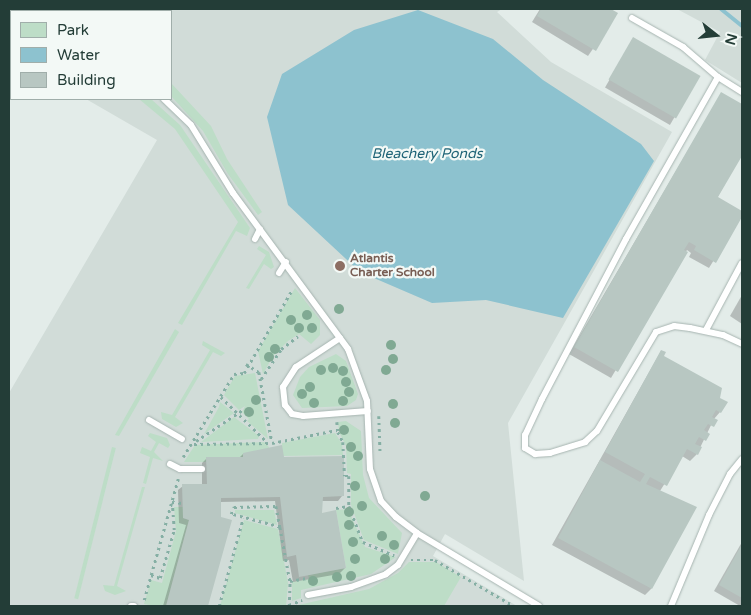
<!DOCTYPE html>
<html>
<head>
<meta charset="utf-8">
<style>
	body { margin:0 }
	#map { position:relative; width:751px; height:615px; overflow:hidden; background:#e3ece9; font-family:"Varela Round",sans-serif }
	div>[style] { position:absolute }
	.built>* { inset:0; background:#d1dcd8 }
	.green>* { inset:0; background:#bdddc7; transform-origin:0 0 }
	.water>* { inset:0; background:#8dc2cf }
	.shadow>* { inset:0; background:#0003; transform-origin:0 0 }
	.stream>* { height:4px; margin:-2px; padding:0 2px; transform-origin:2px; border-radius:2px; background:#8dc2cf }
	.building>* { inset:0; background:#b8c7c2; transform-origin:0 0 }
	.path>* { height:2.5px; margin-top:-1.25px; transform-origin:0; background:repeating-linear-gradient(90deg,#85afa4 0 2.5px,transparent 0 6.5px) }
	.roads { filter:drop-shadow(0 0 1px #a6b4b0) drop-shadow(0 0 1px #a6b4b0) }
	.service>* { height:6px; margin:-3px; padding:0 3px; transform-origin:3px; border-radius:3px; background:#fff }
	.trees>* { width:10px; height:10px; margin:-5px; border-radius:50%; background:#80a993 }
	.dots>* { width:14px; height:14px; translate:-50% -50%; box-sizing:border-box; border:2px solid #f3f9f6; border-radius:50% }
	span { translate:-50% -50%; white-space:nowrap; text-align:center; line-height:1.15; -webkit-text-stroke:4.5px #f3f9f6; paint-order:stroke }
	.education-label { font-size:12px; color:#785e54; font-weight:700 }
	.left { translate:0 -50%; text-align:left }
	.water-label { font-size:14px; color:#1f6477; font-style:italic }
	.frame { position:absolute; inset:0; border:10px solid #233d37; pointer-events:none }
	.legend { position:absolute; left:10px; top:10px; width:162px; height:90px; box-sizing:border-box; background:#f3f9f6; border:1px solid #a0aeaa; margin:0; padding:6px 9px; list-style:none; font-size:15px; color:#233d37 }
	.legend li { display:flex; align-items:center; gap:10px; height:25px }
	.legend b { width:25px; border:1px solid #a0aeaa }
	.north { position:absolute; left:691px; top:10px; width:50px; height:50px; -webkit-text-stroke:4px #f3f9f6; paint-order:stroke; rotate:106deg; font-size:14px; font-weight:700; line-height:20px; text-align:center; color:#233d37 }
	.north::after { content:''; display:block; margin:auto; width:18px; height:22px; background:#233d37; clip-path:polygon(50% 0,100% 100%,50% 72%,0 100%) }
</style>
</head>
<body>
<div id="map">
	<div class="built">
		<div style="clip-path:polygon(41px 9px,502px 9px,497px 12px,551px 62px,672px 132px,508px 423px,524px 581px,445px 534px,433px 556px,517px 606px,9px 606px,9px 393px,157px 140px,86px 99px,171px 99px,171px 11px,39px 11px)"></div>
		<div style="clip-path:polygon(677px 9px,742px 9px,742px 83px,705px 60px,720px 32px)"></div>
	</div>
	<div class="green">
		<div style="clip-path:polygon(171px 83px,211px 126px,227px 159px,262px 212px,258px 215px,228px 174px,203px 131px,171px 96px)"></div>
		<div style="clip-path:polygon(139px 99px,151px 99px,180px 125px,250px 228px,247px 236px,236px 231px,182px 325px,178px 323px,238px 222px,175px 129px)"></div>
		<div style="clip-path:polygon(259px 246px,269px 252px,274px 267px,271px 269px,264px 264px,249px 289px,246px 288px,266px 255px,257px 249px)"></div>
		<div style="clip-path:polygon(295px 288px,320px 320px,320px 335px,311px 344px,299px 334px,288px 341px,273px 356px,263px 374px,258px 351px)"></div>
		<div style="clip-path:polygon(175px 329px,179px 332px,119px 436px,115px 435px)"></div>
		<div style="clip-path:polygon(203px 341px,225px 353px,221px 356px,213px 352px,175px 417px,183px 423px,176px 427px,162px 419px,161px 412px,172px 415px,210px 350px,202px 345px)"></div>
		<div style="clip-path:polygon(336px 354px,346px 361px,358px 394px,356px 400px,347px 406px,302px 408px,293px 395px,300px 377px,309px 367px)"></div>
		<div style="clip-path:polygon(255px 373px,268px 439px,247px 421px,249px 419px,242px 412px,245px 406px,239px 410px,224px 395px,235px 376px)"></div>
		<div style="clip-path:polygon(220px 402px,234px 413px,204px 434px,219px 407px)"></div>
		<div style="clip-path:polygon(234px 417px,259px 436px,258px 439px,201px 442px)"></div>
		<div style="clip-path:polygon(346px 421px,361px 431px,363px 475px,369px 498px,402px 533px,398px 554px,364px 540px,351px 505px,351px 474px,347px 473px,346px 446px,339px 432px,338px 422px)"></div>
		<div style="clip-path:polygon(150px 433px,167px 438px,170px 445px,168px 448px,159px 443px,154px 452px,163px 461px,153px 458px,146px 484px,143px 483px,150px 457px,140px 453px,142px 447px,151px 451px,156px 442px,148px 436px)"></div>
		<div style="clip-path:polygon(335px 433px,342px 444px,343px 455px,282px 456px,282px 443px)"></div>
		<div style="clip-path:polygon(264px 442px,269px 447px,270px 457px,206px 457px,206px 462px,184px 462px,195px 445px)"></div>
		<div style="left:112px;top:447px;width:4px;height:156px;rotate:14deg"></div>
		<div style="clip-path:polygon(142px 487px,145px 487px,117px 586px,126px 591px,115px 595px,105px 591px,103px 585px,114px 586px)"></div>
		<div style="clip-path:polygon(174px 507px,183px 507px,183px 518px,189px 520px,166px 606px,154px 606px,144px 604px,151px 580px,162px 583px,176px 531px)"></div>
		<div style="clip-path:polygon(348px 509px,365px 547px,396px 557px,371px 574px,301px 590px,301px 598px,292px 601px,292px 582px,309px 579px,308px 575px,346px 568px,336px 510px)"></div>
		<div style="clip-path:polygon(235px 510px,274px 510px,277px 525px,235px 513px)"></div>
		<div style="clip-path:polygon(244px 520px,278px 529px,288px 583px,286px 606px,220px 606px)"></div>
		<div style="clip-path:polygon(409px 562px,436px 562px,461px 577px,444px 606px,294px 606px,369px 589px,398px 573px)"></div>
	</div>
	<div class="water">
		<div style="clip-path:polygon(418px 10px,493px 39px,543px 80px,641px 144px,654px 161px,563px 318px,486px 300px,432px 303px,360px 272px,288px 205px,267px 117px,282px 74px,354px 30px)"></div>
	</div>
	<div class="shadow">
		<div style="clip-path:polygon(540px 9px,609px 9px,617px 14px,588px 56px,532px 22px)"></div>
		<div style="left:633px;top:39px;width:75px;height:56px;rotate:30deg"></div>
		<div style="clip-path:polygon(721px 94px,742px 106px,742px 153px,717px 198px,742px 214px,709px 268px,689px 257px,691px 253px,687px 250px,611px 378px,569px 354px)"></div>
		<div style="clip-path:polygon(742px 295px,742px 324px,730px 316px)"></div>
		<div style="clip-path:polygon(661px 351px,662px 356px,719px 399px,720px 412px,714px 419px,697px 454px,690px 461px,682px 456px,660px 491px,651px 589px,645px 595px,552px 545px)"></div>
		<div style="clip-path:polygon(243px 454px,283px 458px,342px 496px,338px 501px,321px 501px,320px 514px,345px 568px,339px 574px,293px 582px,289px 560px,283px 561px,275px 501px,220px 502px,220px 518px,231px 521px,206px 606px,163px 606px,186px 525px,179px 523px,178px 490px,183px 486px,202px 486px,202px 463px,207px 458px,239px 458px)"></div>
		<div style="clip-path:polygon(742px 542px,742px 606px,740px 606px,714px 591px)"></div>
	</div>
	<div class="stream">
		<div style="left:721px;top:9px;width:27px;rotate:39deg"></div>
	</div>
	<div class="building">
		<div style="clip-path:polygon(541px 9px,611px 9px,618px 13px,596px 51px,537px 16px)"></div>
		<div style="left:633px;top:37px;width:78px;height:49px;rotate:30deg"></div>
		<div style="clip-path:polygon(721px 92px,742px 104px,742px 156px,718px 197px,742px 211px,742px 217px,716px 263px,694px 250px,696px 246px,689px 242px,684px 250px,688px 252px,618px 372px,574px 347px)"></div>
		<div style="clip-path:polygon(661px 350px,666px 352px,664px 356px,722px 388px,720px 398px,728px 402px,721px 413px,716px 410px,712px 417px,718px 420px,714px 427px,708px 424px,704px 430px,710px 434px,706px 441px,699px 437px,695px 444px,702px 447px,698px 455px,687px 449px,667px 486px,650px 477px,646px 484px,697px 507px,652px 589px,558px 538px,600px 460px,640px 482px,645px 474px,605px 452px)"></div>
		<div style="clip-path:polygon(282px 445px,284px 457px,344px 456px,344px 496px,323px 497px,322px 513px,336px 510px,346px 568px,299px 577px,296px 555px,287px 557px,280px 497px,221px 498px,221px 517px,232px 520px,208px 606px,166px 606px,189px 520px,183px 518px,182px 484px,207px 484px,206px 457px,243px 457px,243px 453px)"></div>
		<div style="clip-path:polygon(742px 544px,742px 598px,719px 585px)"></div>
	</div>
	<div class="path">
		<div style="left:246px;top:364px;width:15px;rotate:32deg"></div>
		<div style="left:259px;top:372px;width:71px;rotate:79.5deg"></div>
		<div style="left:261px;top:379px;width:36px;rotate:-56deg"></div>
		<div style="left:281px;top:349px;width:21px;rotate:-37deg"></div>
		<div style="left:221px;top:397px;width:62px;rotate:44.3deg"></div>
		<div style="left:379px;top:416px;width:35px;rotate:88deg"></div>
		<div style="left:337px;top:422px;width:10px;rotate:84deg"></div>
		<div style="left:338px;top:432px;width:11px;rotate:63deg"></div>
		<div style="left:343px;top:442px;width:34px;rotate:87deg"></div>
		<div style="left:345px;top:476px;width:4px"></div>
		<div style="left:349px;top:476px;width:30px;rotate:90deg"></div>
		<div style="left:349px;top:506px;width:39px;rotate:69deg"></div>
		<div style="left:363px;top:542px;width:34px;rotate:23deg"></div>
		<div style="left:196px;top:441px;width:58px;rotate:-33.7deg"></div>
		<div style="left:194px;top:444px;width:78px;rotate:-0.7deg"></div>
		<div style="left:272px;top:443px;width:66px;rotate:-11.3deg"></div>
		<div style="left:183px;top:457px;width:97px;rotate:-58.4deg"></div>
		<div style="left:234px;top:374px;width:10px;rotate:-6deg"></div>
		<div style="left:244px;top:373px;width:96px;rotate:-60deg"></div>
		<div style="left:172px;top:502px;width:11px;rotate:5deg"></div>
		<div style="left:336px;top:508px;width:13px;rotate:-9deg"></div>
		<div style="left:280px;top:527px;width:51px;rotate:-165.1deg"></div>
		<div style="left:231px;top:514px;width:8px;rotate:-67deg"></div>
		<div style="left:234px;top:507px;width:42px;rotate:-1.4deg"></div>
		<div style="left:276px;top:506px;width:21px;rotate:79deg"></div>
		<div style="left:280px;top:527px;width:55px;rotate:79.5deg"></div>
		<div style="left:290px;top:581px;width:17px;rotate:-10deg"></div>
		<div style="left:411px;top:560px;width:24px"></div>
		<div style="left:435px;top:560px;width:91px;rotate:30.2deg"></div>
		<div style="left:151px;top:575px;width:9px;rotate:18deg"></div>
		<div style="left:160px;top:578px;width:50px;rotate:-73.7deg"></div>
		<div style="left:174px;top:530px;width:27px;rotate:-94deg"></div>
		<div style="left:144px;top:600px;width:126px;rotate:-74.3deg"></div>
		<div style="left:289px;top:605px;width:14px;rotate:-21deg"></div>
		<div style="left:219px;top:606px;width:91px;rotate:-74.7deg"></div>
		<div style="left:289px;top:606px;width:25px;rotate:-88deg"></div>
	</div>
	<div class="roads">
		<div class="service">
			<div style="left:632px;top:18px;width:59px;rotate:29.6deg"></div>
			<div style="left:683px;top:47px;width:46px;rotate:40.6deg"></div>
			<div style="left:718px;top:77px;width:186px;rotate:119.6deg"></div>
			<div style="left:626px;top:239px;width:181px;rotate:117.7deg"></div>
			<div style="left:542px;top:399px;width:40px;rotate:115deg"></div>
			<div style="left:525px;top:435px;width:13px;rotate:90deg"></div>
			<div style="left:525px;top:448px;width:12px;rotate:31deg"></div>
			<div style="left:535px;top:454px;width:15px;rotate:-4deg"></div>
			<div style="left:550px;top:453px;width:37px;rotate:-17deg"></div>
			<div style="left:585px;top:442px;width:16px;rotate:-43deg"></div>
			<div style="left:597px;top:431px;width:115px;rotate:-59.2deg"></div>
			<div style="left:656px;top:332px;width:19px;rotate:-18deg"></div>
			<div style="left:674px;top:326px;width:16px;rotate:7deg"></div>
			<div style="left:690px;top:328px;width:34px;rotate:12deg"></div>
			<div style="left:723px;top:335px;width:21px;rotate:25deg"></div>
			<div style="left:9px;top:28px;width:3px;rotate:45deg"></div>
			<div style="left:718px;top:77px;width:28px;rotate:32deg"></div>
			<div style="left:164px;top:99px;width:37px;rotate:44deg"></div>
			<div style="left:191px;top:125px;width:80px;rotate:58.3deg"></div>
			<div style="left:233px;top:193px;width:194px;rotate:53.6deg"></div>
			<div style="left:348px;top:349px;width:55px;rotate:69.9deg"></div>
			<div style="left:367px;top:401px;width:68px;rotate:87.5deg"></div>
			<div style="left:370px;top:469px;width:34px;rotate:71deg"></div>
			<div style="left:381px;top:501px;width:22px;rotate:47deg"></div>
			<div style="left:396px;top:517px;width:26px;rotate:37deg"></div>
			<div style="left:417px;top:533px;width:142px;rotate:30.9deg"></div>
			<div style="left:255px;top:239px;width:11px;rotate:-63deg"></div>
			<div style="left:279px;top:273px;width:13px;rotate:-58deg"></div>
			<div style="left:706px;top:330px;width:76px;rotate:-61.8deg"></div>
			<div style="left:340px;top:338px;width:53px;rotate:146.6deg"></div>
			<div style="left:296px;top:367px;width:24px;rotate:123deg"></div>
			<div style="left:283px;top:387px;width:18px;rotate:84deg"></div>
			<div style="left:285px;top:405px;width:11px;rotate:52deg"></div>
			<div style="left:292px;top:414px;width:11px;rotate:10deg"></div>
			<div style="left:303px;top:416px;width:65px;rotate:-4.4deg"></div>
			<div style="left:149px;top:420px;width:38px;rotate:30deg"></div>
			<div style="left:170px;top:464px;width:11px;rotate:27deg"></div>
			<div style="left:180px;top:469px;width:22px"></div>
			<div style="left:308px;top:595px;width:44px;rotate:-10.5deg"></div>
			<div style="left:351px;top:587px;width:37px;rotate:-20deg"></div>
			<div style="left:386px;top:574px;width:15px;rotate:-37deg"></div>
			<div style="left:398px;top:565px;width:37px;rotate:-59deg"></div>
			<div style="left:131px;top:606px;width:3px"></div>
			<div style="left:671px;top:606px;width:99px;rotate:-67.3deg"></div>
			<div style="left:709px;top:515px;width:46px;rotate:-62.9deg"></div>
			<div style="left:730px;top:474px;width:19px;rotate:-51deg"></div>
		</div>
	</div>
	<div class="trees">
		<div style="left:339px;top:309px"></div>
		<div style="left:307px;top:315px"></div>
		<div style="left:291px;top:320px"></div>
		<div style="left:299px;top:328px"></div>
		<div style="left:312px;top:328px"></div>
		<div style="left:391px;top:345px"></div>
		<div style="left:275px;top:349px"></div>
		<div style="left:269px;top:357px"></div>
		<div style="left:393px;top:359px"></div>
		<div style="left:333px;top:368px"></div>
		<div style="left:321px;top:370px"></div>
		<div style="left:386px;top:370px"></div>
		<div style="left:343px;top:371px"></div>
		<div style="left:346px;top:382px"></div>
		<div style="left:310px;top:387px"></div>
		<div style="left:349px;top:392px"></div>
		<div style="left:302px;top:394px"></div>
		<div style="left:256px;top:400px"></div>
		<div style="left:343px;top:401px"></div>
		<div style="left:314px;top:403px"></div>
		<div style="left:393px;top:404px"></div>
		<div style="left:249px;top:412px"></div>
		<div style="left:395px;top:423px"></div>
		<div style="left:344px;top:430px"></div>
		<div style="left:351px;top:447px"></div>
		<div style="left:358px;top:456px"></div>
		<div style="left:355px;top:486px"></div>
		<div style="left:425px;top:496px"></div>
		<div style="left:362px;top:506px"></div>
		<div style="left:349px;top:512px"></div>
		<div style="left:349px;top:525px"></div>
		<div style="left:382px;top:536px"></div>
		<div style="left:353px;top:542px"></div>
		<div style="left:394px;top:545px"></div>
		<div style="left:355px;top:559px"></div>
		<div style="left:385px;top:559px"></div>
		<div style="left:351px;top:576px"></div>
		<div style="left:337px;top:577px"></div>
		<div style="left:313px;top:581px"></div>
	</div>
	<div class="dots">
		<div style="left:340px;top:266px;background:#8d6e63"></div>
	</div>
	<div class="education-label">
		<span class="left" style="left:350px;top:266px">Atlantis<br>Charter School</span>
	</div>
	<div class="water-label">
		<span style="left:427px;top:154px">Bleachery Ponds</span>
	</div>
	<div class="frame"></div>
	<ul class="legend">
	<li><b style="height:14px;background:#bdddc7"></b>Park</li>
	<li><b style="height:14px;background:#8dc2cf"></b>Water</li>
	<li><b style="height:14px;background:#b8c7c2"></b>Building</li>
	</ul>
	<div class="north">N</div>
</div>
</body>
</html>
